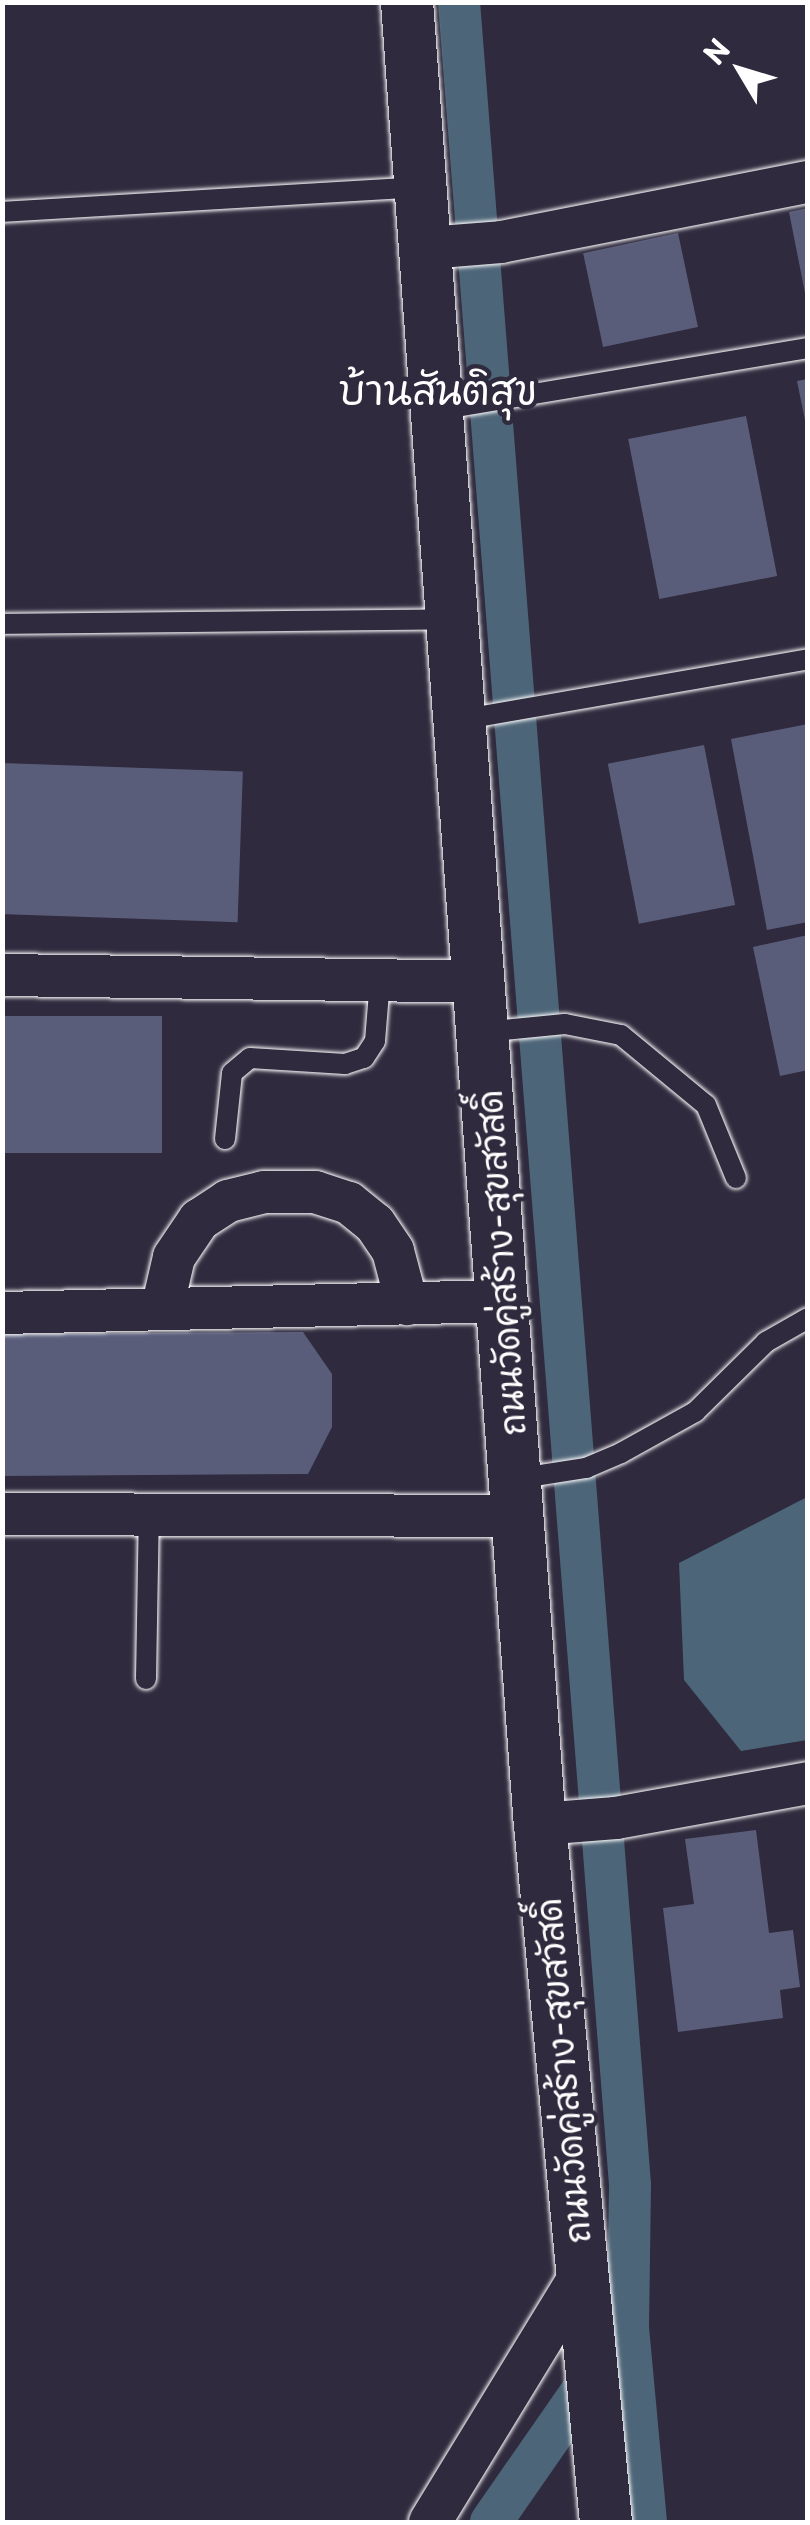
<!DOCTYPE html>
<html>
<head>
<meta charset="utf-8">
<style>
	body { margin:0 }
	#map { position:relative; width:810px; height:2525px; overflow:hidden; background:#2f2a3d; font-family:"Playpen Sans","Playpen Sans Thai",sans-serif }
	div>[style] { position:absolute }
	.water>* { inset:0; background:#4d6578 }
	.canal>* { height:42px; margin:-21px; padding:0 21px; transform-origin:21px; border-radius:21px; background:#4d6578 }
	.building>* { inset:0; background:#5a5d7a; transform-origin:0 0 }
	.roads { filter:drop-shadow(0 0 2px #fff) drop-shadow(0 0 2px #fff) }
	.service>* { height:20px; margin:-10px; padding:0 10px; transform-origin:10px; border-radius:10px; background:#2f2a3d }
	.minor>* { height:42px; margin:-21px; padding:0 21px; transform-origin:21px; border-radius:21px; background:#2f2a3d }
	.tertiary>* { height:52px; margin:-26px; padding:0 26px; transform-origin:26px; border-radius:26px; background:#2f2a3d }
	span { translate:-50% -50%; white-space:nowrap; text-align:center; line-height:1.15; -webkit-text-stroke:9px #2f2a3d; paint-order:stroke }
	.street-label { font-size:35px; color:#fff }
	.quarter-label { font-size:40px; color:#fff }
	.frame { position:absolute; inset:0; border:5px solid #fff; pointer-events:none }
	.north { position:absolute; left:690px; top:20px; width:100px; height:100px; -webkit-text-stroke:8px #2f2a3d; paint-order:stroke; rotate:308deg; font-size:28px; font-weight:700; line-height:40px; text-align:center; color:#fff }
	.north::after { content:''; display:block; margin:auto; width:35px; height:45px; background:#fff; clip-path:polygon(50% 0,100% 100%,50% 72%,0 100%) }
</style>
</head>
<body>
<div id="map">
	<div class="water">
		<div style="clip-path:polygon(807px 1497px,807px 1740px,741px 1751px,684px 1680px,679px 1563px)"></div>
	</div>
	<div class="canal">
		<div style="left:459px;top:2px;width:2190px;rotate:85.52deg"></div>
		<div style="left:630px;top:2185px;width:143px;rotate:90.8deg"></div>
		<div style="left:628px;top:2328px;width:195px;rotate:84.7deg"></div>
		<div style="left:491px;top:2522px;width:193px;rotate:-55.2deg"></div>
	</div>
	<div class="building">
		<div style="clip-path:polygon(808px 208px,808px 297px,806px 298px,789px 212px)"></div>
		<div style="left:678px;top:233px;width:96px;height:97px;rotate:78deg"></div>
		<div style="clip-path:polygon(808px 379px,808px 425px,806px 425px,797px 381px)"></div>
		<div style="left:746px;top:416px;width:163px;height:120px;rotate:79deg"></div>
		<div style="clip-path:polygon(808px 724px,808px 922px,767px 930px,731px 739px)"></div>
		<div style="left:704px;top:745px;width:163px;height:98px;rotate:79deg"></div>
		<div style="left:2px;top:763px;width:241px;height:151px;rotate:2deg"></div>
		<div style="clip-path:polygon(808px 935px,808px 1070px,780px 1076px,753px 947px)"></div>
		<div style="left:2px;top:1016px;width:160px;height:137px"></div>
		<div style="clip-path:polygon(303px 1332px,332px 1374px,332px 1427px,308px 1474px,2px 1476px,2px 1334px)"></div>
		<div style="clip-path:polygon(756px 1830px,769px 1933px,793px 1930px,800px 1987px,780px 1990px,783px 2018px,678px 2032px,663px 1908px,694px 1904px,685px 1839px)"></div>
	</div>
	<div class="roads">
		<div class="service">
			<div style="left:2px;top:212px;width:419px;rotate:-3.4deg"></div>
			<div style="left:438px;top:410px;width:375px;rotate:-9.5deg"></div>
			<div style="left:2px;top:624px;width:448px;rotate:-0.6deg"></div>
			<div style="left:460px;top:720px;width:353px;rotate:-9.9deg"></div>
			<div style="left:483px;top:1032px;width:82px;rotate:-5.6deg"></div>
			<div style="left:565px;top:1024px;width:57px;rotate:11.1deg"></div>
			<div style="left:621px;top:1035px;width:110px;rotate:39.5deg"></div>
			<div style="left:706px;top:1105px;width:79px;rotate:67.7deg"></div>
			<div style="left:225px;top:1139px;width:66px;rotate:-83.9deg"></div>
			<div style="left:232px;top:1073px;width:23px;rotate:-40deg"></div>
			<div style="left:250px;top:1058px;width:95px;rotate:3.6deg"></div>
			<div style="left:345px;top:1064px;width:20px;rotate:-18deg"></div>
			<div style="left:364px;top:1058px;width:20px;rotate:-57deg"></div>
			<div style="left:375px;top:1041px;width:61px;rotate:-85.3deg"></div>
			<div style="left:515px;top:1479px;width:72px;rotate:-8.8deg"></div>
			<div style="left:586px;top:1468px;width:38px;rotate:-23deg"></div>
			<div style="left:621px;top:1453px;width:85px;rotate:-29deg"></div>
			<div style="left:695px;top:1412px;width:100px;rotate:-44.6deg"></div>
			<div style="left:766px;top:1342px;width:48px;rotate:-29.7deg"></div>
			<div style="left:146px;top:1679px;width:164px;rotate:-89deg"></div>
		</div>
		<div class="minor">
			<div style="left:427px;top:248px;width:74px;rotate:-4.6deg"></div>
			<div style="left:501px;top:242px;width:313px;rotate:-11.1deg"></div>
			<div style="left:2px;top:975px;width:477px;rotate:0.8deg"></div>
			<div style="left:162px;top:1309px;width:53px;rotate:-77deg"></div>
			<div style="left:174px;top:1257px;width:45px;rotate:-56deg"></div>
			<div style="left:199px;top:1220px;width:35px;rotate:-33deg"></div>
			<div style="left:228px;top:1201px;width:37px;rotate:-14deg"></div>
			<div style="left:264px;top:1192px;width:51px"></div>
			<div style="left:315px;top:1192px;width:36px;rotate:18deg"></div>
			<div style="left:349px;top:1203px;width:33px;rotate:39deg"></div>
			<div style="left:375px;top:1224px;width:32px;rotate:56deg"></div>
			<div style="left:393px;top:1251px;width:55px;rotate:75.2deg"></div>
			<div style="left:2px;top:1313px;width:500px;rotate:-1.37deg"></div>
			<div style="left:2px;top:1514px;width:516px;rotate:0.22deg"></div>
			<div style="left:540px;top:1824px;width:76px;rotate:-4.5deg"></div>
			<div style="left:616px;top:1818px;width:195px;rotate:-10.3deg"></div>
			<div style="left:430px;top:2522px;width:289px;rotate:-58.6deg"></div>
		</div>
		<div class="tertiary">
			<div style="left:407px;top:2px;width:1827px;rotate:85.83deg"></div>
			<div style="left:540px;top:1824px;width:701px;rotate:84.6deg"></div>
		</div>
	</div>
	<div class="street-label">
		<span style="left:500px;top:1263px;rotate:-94deg">ถนนวัดคู่สร้าง-สุขสวัสดิ์</span>
		<span style="left:562px;top:2071px;rotate:-95deg">ถนนวัดคู่สร้าง-สุขสวัสดิ์</span>
	</div>
	<div class="quarter-label">
		<span style="left:438px;top:389px">บ้านสันติสุข</span>
	</div>
	<div class="frame"></div>
	<div class="north">N</div>
</div>
</body>
</html>
